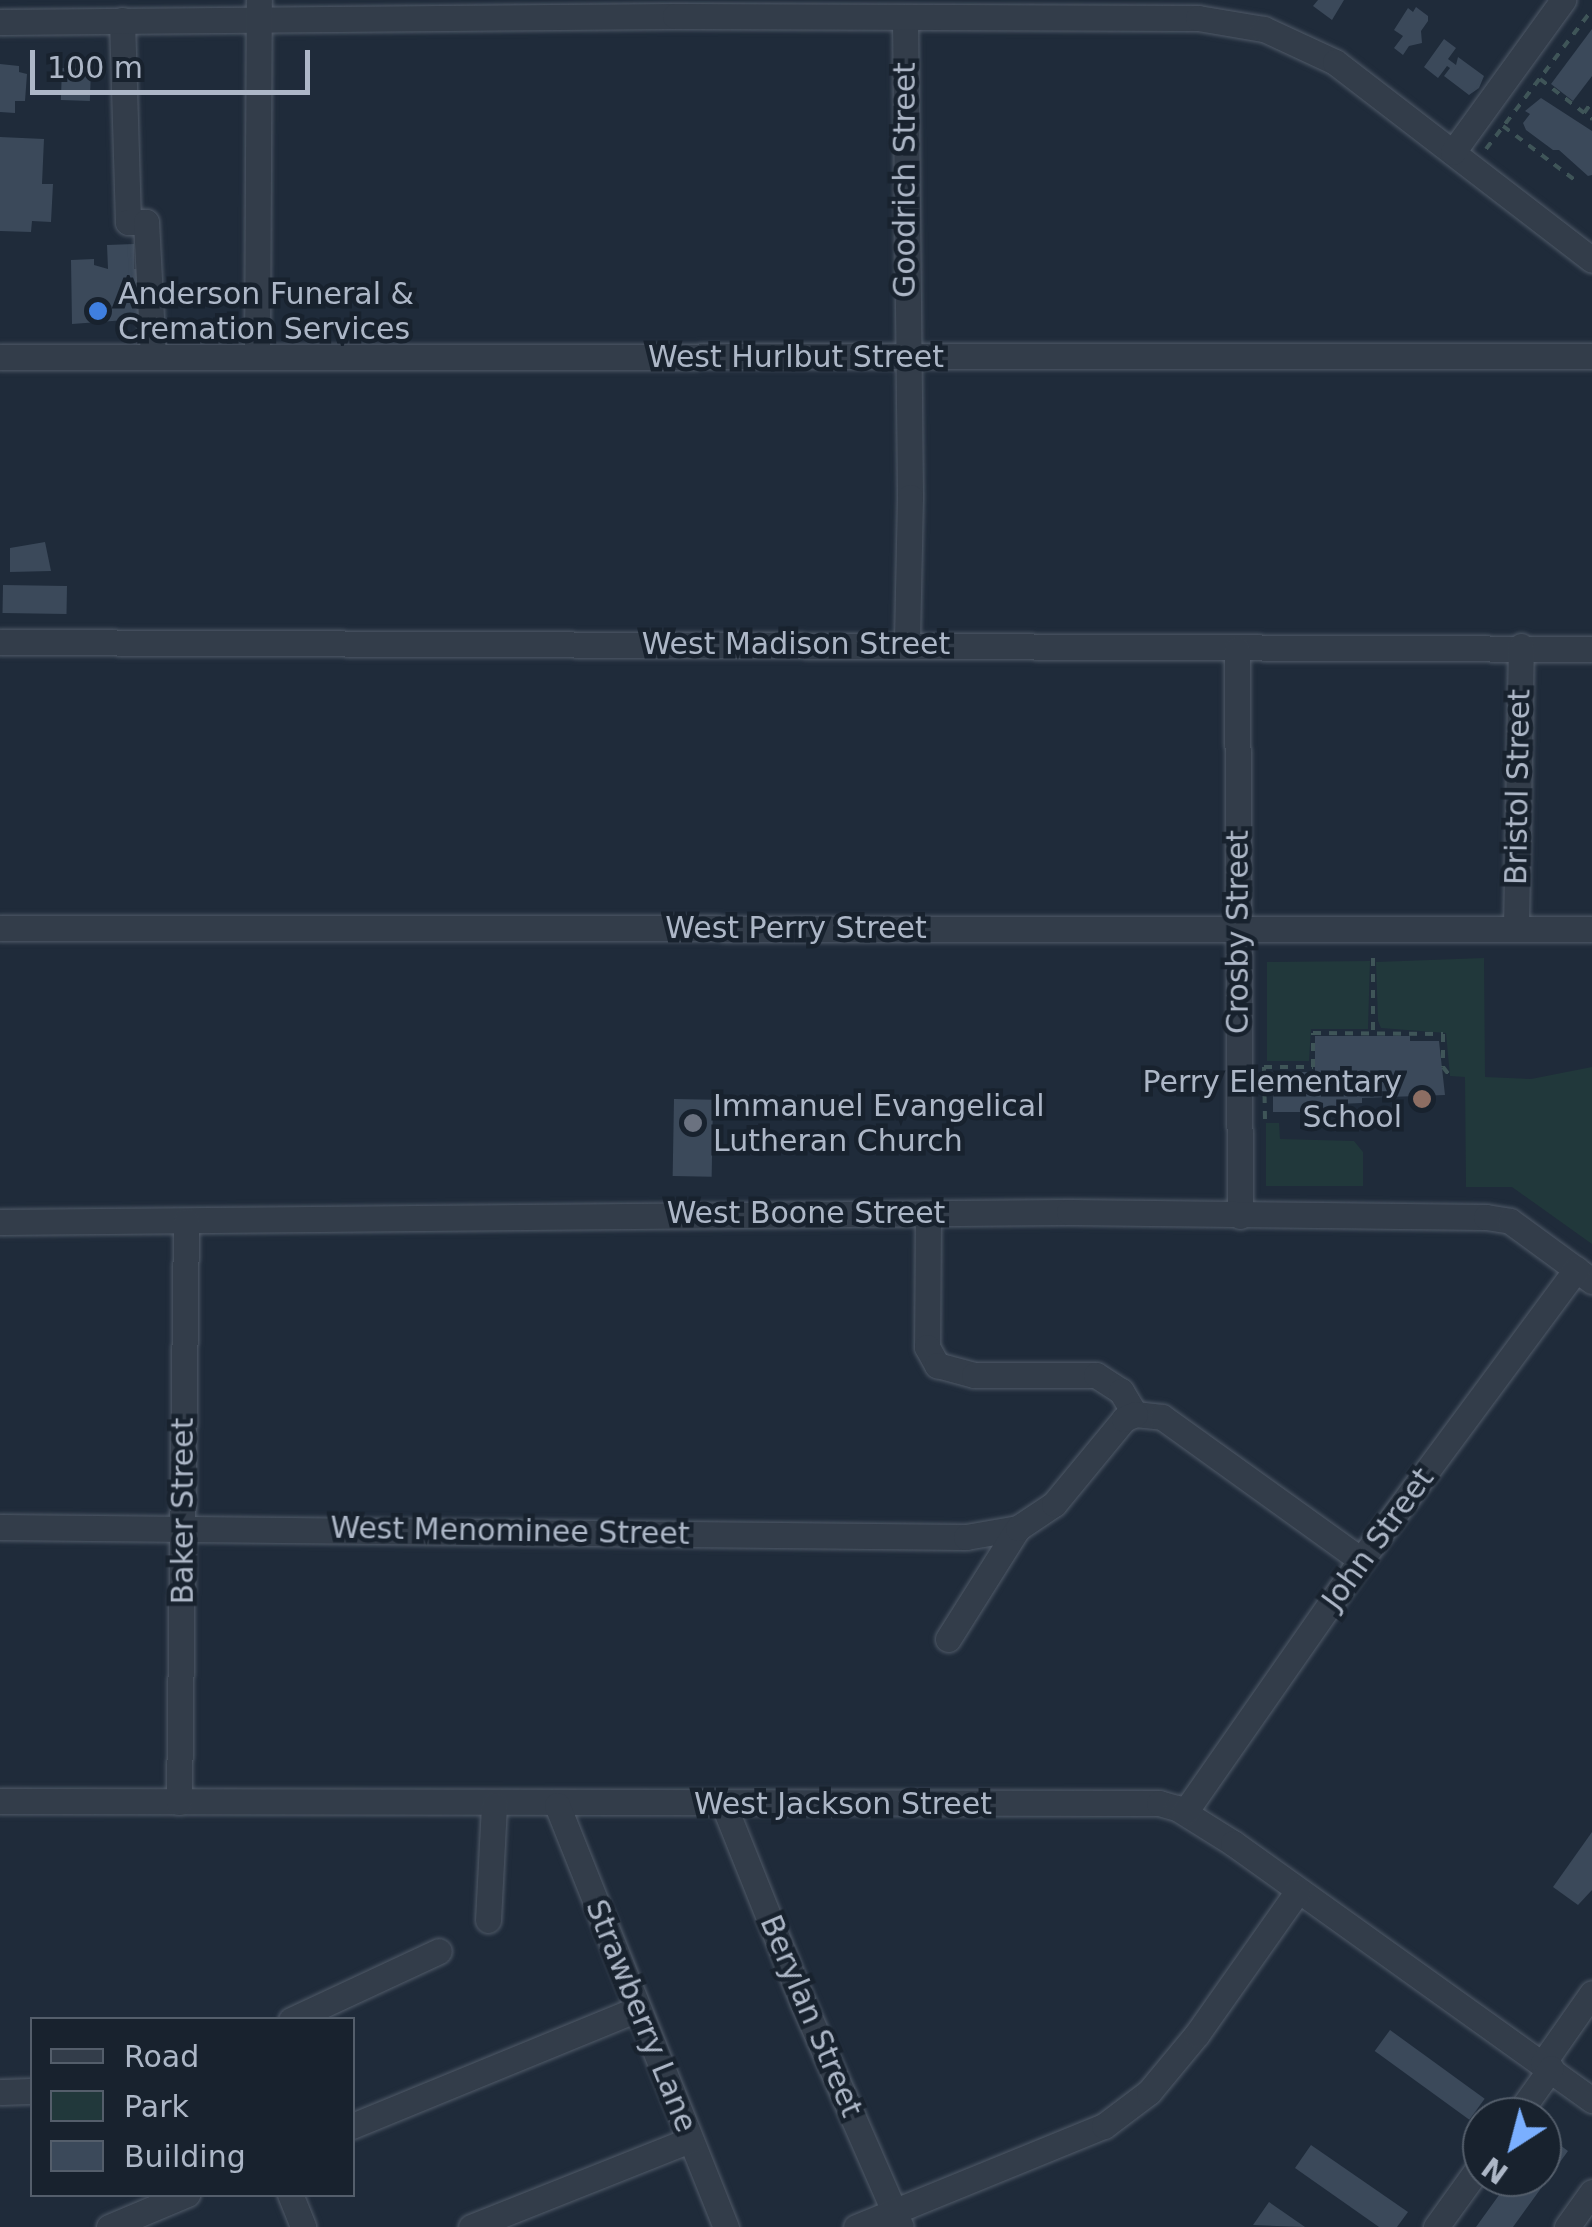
<!DOCTYPE html>
<html>
<head>
<meta charset="utf-8">
<style>
	body { margin:0 }
	#map { position:relative; width:1592px; height:2227px; overflow:hidden; background:#1f2b3a; font-family:"DejaVu Sans",sans-serif }
	div>[style] { position:absolute }
	.green>* { inset:0; background:#21383b }
	.building>* { inset:0; background:#3b495a; transform-origin:0 0 }
	.path>* { height:4px; margin-top:-2px; transform-origin:0; background:repeating-linear-gradient(90deg,#3f5558 0 8px,transparent 0 16px) }
	.roads { filter:drop-shadow(0 0 2px #505a68) drop-shadow(0 0 2px #505a68) }
	.minor>* { height:25px; margin:-12.5px; padding:0 12.5px; transform-origin:12.5px; border-radius:12.5px; background:#333d4a }
	.dots>* { width:28px; height:28px; translate:-50% -50%; box-sizing:border-box; border:5px solid #18222e; border-radius:50% }
	span { translate:-50% -50%; white-space:nowrap; text-align:center; line-height:1.15; -webkit-text-stroke:9px #18222e; paint-order:stroke }
	.street-label { font-size:30px; color:#adb7c7 }
	.poi-label { font-size:30px; color:#adb7c7 }
	.left { translate:0 -50%; text-align:left }
	.right { translate:-100% -50%; text-align:right }
	.legend { position:absolute; left:30px; top:2017px; width:325px; height:180px; box-sizing:border-box; background:#18222e; border:2px solid #545e6b; margin:0; padding:12px 18px; list-style:none; font-size:30px; color:#adb7c7 }
	.legend li { display:flex; align-items:center; gap:20px; height:50px }
	.legend b { width:50px; border:2px solid #545e6b }
	.north { position:absolute; left:1462px; top:2097px; width:100px; height:100px; box-sizing:border-box; background:#18222e; border:2px solid #545e6b; border-radius:50%; rotate:216deg; font-size:28px; font-weight:700; line-height:40px; text-align:center; color:#adb7c7 }
	.north::after { content:''; display:block; margin:auto; width:35px; height:45px; background:#7aafff; clip-path:polygon(50% 0,100% 100%,50% 72%,0 100%) }
	.scale { position:absolute; left:30px; top:50px; width:280px; height:45px; box-sizing:border-box; border:5px solid #adb7c7; border-top:0; padding-left:12px; font-size:30px; line-height:35px; white-space:nowrap; color:#adb7c7; -webkit-text-stroke:8px #18222e; paint-order:stroke }
</style>
</head>
<body>
<div id="map">
	<div class="green">
		<div style="clip-path:polygon(1484px 958px,1485px 1077px,1531px 1079px,1592px 1067px,1592px 1244px,1512px 1187px,1466px 1187px,1465px 1077px,1450px 1076px,1446px 1033px,1381px 1028px,1378px 1021px,1376px 962px)"></div>
		<div style="clip-path:polygon(1370px 961px,1368px 1029px,1311px 1029px,1309px 1061px,1267px 1061px,1267px 962px)"></div>
		<div style="clip-path:polygon(1266px 1123px,1279px 1123px,1280px 1139px,1354px 1141px,1363px 1152px,1363px 1186px,1266px 1186px)"></div>
	</div>
	<div class="building">
		<div style="clip-path:polygon(1318px 0,1344px 0,1332px 20px,1313px 6px)"></div>
		<div style="clip-path:polygon(1416px 7px,1428px 16px,1428px 21px,1421px 31px,1422px 43px,1409px 46px,1403px 55px,1394px 48px,1403px 36px,1394px 30px,1408px 8px,1413px 12px)"></div>
		<div style="clip-path:polygon(1592px 29px,1592px 76px,1573px 101px,1551px 84px)"></div>
		<div style="clip-path:polygon(1444px 39px,1456px 48px,1448px 59px,1456px 65px,1458px 57px,1484px 76px,1479px 88px,1469px 95px,1444px 76px,1450px 68px,1447px 66px,1438px 78px,1424px 67px)"></div>
		<div style="clip-path:polygon(0 64px,19px 66px,19px 72px,27px 74px,25px 101px,15px 101px,15px 113px,0 112px)"></div>
		<div style="left:62px;top:68px;width:29px;height:32px;rotate:2deg"></div>
		<div style="clip-path:polygon(1541px 98px,1592px 131px,1592px 175px,1588px 176px,1559px 150px,1553px 150px,1526px 130px,1523px 123px,1530px 114px,1525px 111px)"></div>
		<div style="clip-path:polygon(0 137px,44px 139px,42px 184px,53px 184px,51px 222px,32px 221px,31px 232px,0 231px)"></div>
		<div style="clip-path:polygon(134px 244px,134px 269px,139px 269px,139px 319px,72px 324px,71px 260px,94px 259px,94px 265px,108px 269px,107px 245px)"></div>
		<div style="clip-path:polygon(45px 542px,51px 571px,10px 572px,10px 548px)"></div>
		<div style="left:3px;top:585px;width:64px;height:28px;rotate:1deg"></div>
		<div style="clip-path:polygon(1315px 1036px,1410px 1036px,1410px 1041px,1439px 1041px,1445px 1095px,1362px 1098px,1362px 1103px,1338px 1104px,1338px 1112px,1273px 1112px,1273px 1072px,1315px 1072px)"></div>
		<div style="left:674px;top:1099px;width:39px;height:77px;rotate:1deg"></div>
		<div style="clip-path:polygon(1592px 1832px,1592px 1890px,1578px 1905px,1553px 1887px)"></div>
		<div style="left:1390px;top:2030px;width:117px;height:26px;rotate:36deg"></div>
		<div style="clip-path:polygon(1544px 2133px,1568px 2151px,1513px 2227px,1476px 2227px,1512px 2177px,1542px 2177px)"></div>
		<div style="clip-path:polygon(1311px 2145px,1408px 2212px,1397px 2227px,1379px 2227px,1295px 2168px)"></div>
		<div style="clip-path:polygon(1269px 2202px,1305px 2227px,1253px 2225px)"></div>
	</div>
	<div class="path">
		<div style="left:1540px;top:79px;width:66px;rotate:37.6deg"></div>
		<div style="left:1584px;top:113px;width:14px;rotate:-54deg"></div>
		<div style="left:1503px;top:126px;width:90px;rotate:36.9deg"></div>
		<div style="left:1486px;top:149px;width:175px;rotate:-52.7deg"></div>
		<div style="left:1373px;top:958px;width:75px;rotate:90deg"></div>
		<div style="left:1265px;top:1119px;width:52px;rotate:-91.1deg"></div>
		<div style="left:1264px;top:1067px;width:49px"></div>
		<div style="left:1313px;top:1067px;width:34px;rotate:-90deg"></div>
		<div style="left:1313px;top:1033px;width:130px;rotate:0.4deg"></div>
		<div style="left:1443px;top:1034px;width:33px;rotate:90deg"></div>
		<div style="left:1443px;top:1067px;width:11px;rotate:52deg"></div>
	</div>
	<div class="roads">
		<div class="minor">
			<div style="left:905px;top:17px;width:480px;rotate:89.4deg"></div>
			<div style="left:910px;top:497px;width:147px;rotate:91.2deg"></div>
			<div style="left:122px;top:20px;width:202px;rotate:88.3deg"></div>
			<div style="left:128px;top:222px;width:18px"></div>
			<div style="left:146px;top:222px;width:134px;rotate:87deg"></div>
			<div style="left:0;top:22px;width:675px;rotate:-0.51deg"></div>
			<div style="left:675px;top:16px;width:523px;rotate:0.22deg"></div>
			<div style="left:1198px;top:18px;width:67px;rotate:9.5deg"></div>
			<div style="left:1264px;top:29px;width:78px;rotate:24.9deg"></div>
			<div style="left:1335px;top:62px;width:324px;rotate:37.6deg"></div>
			<div style="left:1453px;top:152px;width:188px;rotate:-54.1deg"></div>
			<div style="left:257px;top:356px;width:356px;rotate:-89.7deg"></div>
			<div style="left:0;top:357px;width:1592px;rotate:-0.04deg"></div>
			<div style="left:0;top:642px;width:1592px;rotate:0.25deg"></div>
			<div style="left:1237px;top:649px;width:567px;rotate:89.7deg"></div>
			<div style="left:1516px;top:927px;width:281px;rotate:-89deg"></div>
			<div style="left:0;top:928px;width:1592px;rotate:0.04deg"></div>
			<div style="left:928px;top:1213px;width:134px;rotate:90.4deg"></div>
			<div style="left:927px;top:1347px;width:21px;rotate:61deg"></div>
			<div style="left:937px;top:1365px;width:38px;rotate:15deg"></div>
			<div style="left:974px;top:1375px;width:122px"></div>
			<div style="left:1096px;top:1375px;width:30px;rotate:33deg"></div>
			<div style="left:1121px;top:1391px;width:27px;rotate:59deg"></div>
			<div style="left:0;top:1222px;width:1069px;rotate:-0.54deg"></div>
			<div style="left:1069px;top:1212px;width:417px;rotate:0.7deg"></div>
			<div style="left:1486px;top:1217px;width:24px;rotate:9deg"></div>
			<div style="left:1510px;top:1221px;width:102px;rotate:36.2deg"></div>
			<div style="left:1135px;top:1414px;width:27px;rotate:6deg"></div>
			<div style="left:1162px;top:1417px;width:245px;rotate:35.7deg"></div>
			<div style="left:0;top:1527px;width:966px;rotate:0.59deg"></div>
			<div style="left:966px;top:1537px;width:53px;rotate:-9.8deg"></div>
			<div style="left:948px;top:1639px;width:131px;rotate:-57.8deg"></div>
			<div style="left:1018px;top:1528px;width:43px;rotate:-33.7deg"></div>
			<div style="left:1054px;top:1504px;width:110px;rotate:-50.5deg"></div>
			<div style="left:1124px;top:1419px;width:12px;rotate:-24deg"></div>
			<div style="left:0;top:1801px;width:1159px;rotate:0.1deg"></div>
			<div style="left:1159px;top:1803px;width:19px;rotate:16deg"></div>
			<div style="left:1177px;top:1808px;width:66px;rotate:32deg"></div>
			<div style="left:1233px;top:1843px;width:442px;rotate:35.6deg"></div>
			<div style="left:179px;top:1802px;width:581px;rotate:-89.31deg"></div>
			<div style="left:723px;top:1803px;width:215px;rotate:68.2deg"></div>
			<div style="left:803px;top:2003px;width:244px;rotate:66.4deg"></div>
			<div style="left:557px;top:1805px;width:455px;rotate:68.2deg"></div>
			<div style="left:1185px;top:1812px;width:307px;rotate:-55.1deg"></div>
			<div style="left:1361px;top:1560px;width:362px;rotate:-53.5deg"></div>
			<div style="left:488px;top:1920px;width:115px;rotate:-87deg"></div>
			<div style="left:291px;top:2020px;width:163px;rotate:-25deg"></div>
			<div style="left:1543px;top:2063px;width:85px;rotate:-55deg"></div>
			<div style="left:0;top:2092px;width:32px;rotate:-2deg"></div>
			<div style="left:1516px;top:2117px;width:60px;rotate:-54.5deg"></div>
			<div style="left:352px;top:2126px;width:308px;rotate:-22.3deg"></div>
			<div style="left:290px;top:2194px;width:35px;rotate:68deg"></div>
			<div style="left:109px;top:2227px;width:85px;rotate:-22.9deg"></div>
			<div style="left:471px;top:2227px;width:236px;rotate:-21.7deg"></div>
			<div style="left:856px;top:2227px;width:268px;rotate:-22.2deg"></div>
			<div style="left:1104px;top:2126px;width:56px;rotate:-37.1deg"></div>
			<div style="left:1149px;top:2092px;width:75px;rotate:-50.4deg"></div>
			<div style="left:1197px;top:2034px;width:175px;rotate:-54.8deg"></div>
			<div style="left:1436px;top:2227px;width:79px;rotate:-54.3deg"></div>
			<div style="left:1567px;top:2227px;width:43px;rotate:-54.5deg"></div>
		</div>
	</div>
	<div class="dots">
		<div style="left:98px;top:311px;background:#3f7fe0"></div>
		<div style="left:1422px;top:1099px;background:#8d6e63"></div>
		<div style="left:693px;top:1123px;background:#6b7280"></div>
	</div>
	<div class="street-label">
		<span style="left:905px;top:180px;rotate:-90deg">Goodrich Street</span>
		<span style="left:796px;top:357px">West Hurlbut Street</span>
		<span style="left:796px;top:644px">West Madison Street</span>
		<span style="left:1518px;top:787px;rotate:-89deg">Bristol Street</span>
		<span style="left:796px;top:928px">West Perry Street</span>
		<span style="left:1238px;top:932px;rotate:-90deg">Crosby Street</span>
		<span style="left:806px;top:1213px">West Boone Street</span>
		<span style="left:183px;top:1511px;rotate:-90deg">Baker Street</span>
		<span style="left:510px;top:1531px;rotate:1deg">West Menominee Street</span>
		<span style="left:1378px;top:1539px;rotate:-54deg">John Street</span>
		<span style="left:843px;top:1804px">West Jackson Street</span>
		<span style="left:641px;top:2016px;rotate:68deg">Strawberry Lane</span>
		<span style="left:811px;top:2016px;rotate:67deg">Berylan Street</span>
	</div>
	<div class="poi-label">
		<span class="left" style="left:118px;top:311px">Anderson Funeral &amp;<br>Cremation Services</span>
		<span class="right" style="left:1402px;top:1099px">Perry Elementary<br>School</span>
		<span class="left" style="left:713px;top:1123px">Immanuel Evangelical<br>Lutheran Church</span>
	</div>
	<ul class="legend">
	<li><b style="height:12px;background:#333d4a"></b>Road</li>
	<li><b style="height:28px;background:#21383b"></b>Park</li>
	<li><b style="height:28px;background:#3b495a"></b>Building</li>
	</ul>
	<div class="north">N</div>
	<div class="scale">100 m</div>
</div>
</body>
</html>
